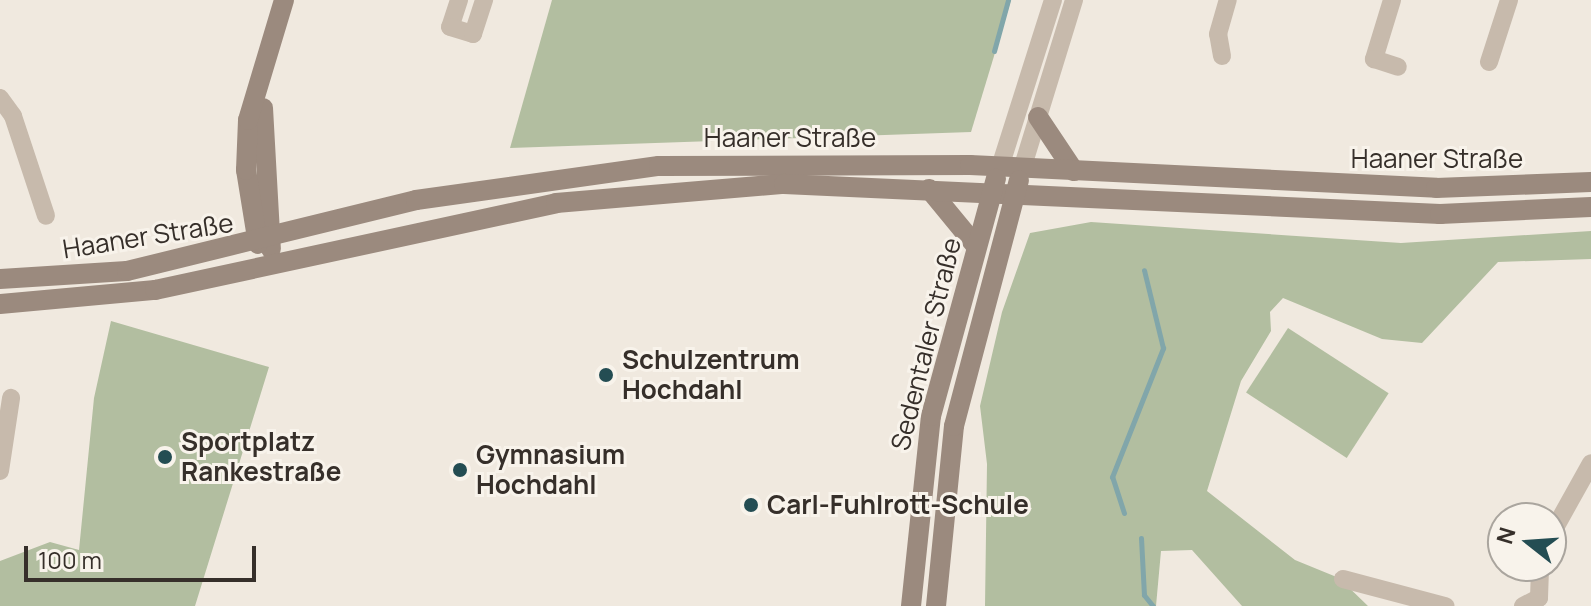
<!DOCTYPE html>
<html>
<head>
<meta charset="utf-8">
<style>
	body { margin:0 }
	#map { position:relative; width:1591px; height:606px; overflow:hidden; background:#f0e9df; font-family:Manrope,sans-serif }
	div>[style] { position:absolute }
	.green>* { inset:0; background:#b2bea0; transform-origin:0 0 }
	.stream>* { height:5px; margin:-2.5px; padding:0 2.5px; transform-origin:2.5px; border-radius:2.5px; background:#81a6aa }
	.street>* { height:18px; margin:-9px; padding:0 9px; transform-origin:9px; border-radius:9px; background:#c7baac }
	.secondary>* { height:20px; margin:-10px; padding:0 10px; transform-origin:10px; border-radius:10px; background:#9b8a7e }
	.dots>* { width:22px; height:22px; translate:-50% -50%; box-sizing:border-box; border:4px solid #f8f3eb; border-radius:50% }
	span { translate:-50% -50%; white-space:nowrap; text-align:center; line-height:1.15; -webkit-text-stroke:6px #f8f3eb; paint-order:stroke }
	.street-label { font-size:26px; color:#362f2a }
	.poi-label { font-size:26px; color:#362f2a; font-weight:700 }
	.left { translate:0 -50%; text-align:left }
	.north { position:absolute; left:1487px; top:502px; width:80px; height:80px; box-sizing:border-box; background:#f8f3eb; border:2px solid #aaa59e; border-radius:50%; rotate:287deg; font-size:22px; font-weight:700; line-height:32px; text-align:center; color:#362f2a }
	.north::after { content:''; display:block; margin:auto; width:28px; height:36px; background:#244d53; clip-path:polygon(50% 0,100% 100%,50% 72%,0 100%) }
	.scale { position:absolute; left:24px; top:546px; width:232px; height:36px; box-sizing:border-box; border:4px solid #362f2a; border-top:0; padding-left:10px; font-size:24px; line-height:28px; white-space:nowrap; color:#362f2a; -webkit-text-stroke:6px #f8f3eb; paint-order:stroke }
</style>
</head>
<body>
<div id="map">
	<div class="green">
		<div style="clip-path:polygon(552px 0,1011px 0,971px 132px,510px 148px)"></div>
		<div style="clip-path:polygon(1091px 222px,1401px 243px,1591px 231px,1591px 259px,1498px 262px,1422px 343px,1382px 339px,1283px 298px,1270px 312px,1271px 331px,1241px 381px,1207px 491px,1295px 560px,1339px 578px,1368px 606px,1242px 606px,1192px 550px,1161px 551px,1156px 606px,985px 606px,987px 464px,980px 406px,1002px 312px,1030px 233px)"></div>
		<div style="clip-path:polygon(111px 321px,269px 367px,195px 606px,0 606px,0 561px,50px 542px,79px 550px,94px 398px)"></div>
		<div style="left:1288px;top:328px;width:120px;height:77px;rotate:33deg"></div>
	</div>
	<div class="stream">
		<div style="left:994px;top:51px;width:53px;rotate:-74.6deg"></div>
		<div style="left:1124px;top:513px;width:38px;rotate:-108deg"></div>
		<div style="left:1112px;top:477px;width:139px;rotate:-68.4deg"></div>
		<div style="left:1163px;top:348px;width:80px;rotate:-103.7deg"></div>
		<div style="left:1141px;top:538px;width:57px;rotate:87deg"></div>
		<div style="left:1144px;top:595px;width:14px;rotate:51deg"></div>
	</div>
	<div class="street">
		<div style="left:459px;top:0;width:28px;rotate:108deg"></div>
		<div style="left:450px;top:27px;width:24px;rotate:17deg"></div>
		<div style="left:473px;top:34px;width:36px;rotate:-72deg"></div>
		<div style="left:1392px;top:0;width:62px;rotate:107deg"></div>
		<div style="left:1374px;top:59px;width:25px;rotate:18deg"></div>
		<div style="left:1222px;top:56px;width:22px;rotate:-100deg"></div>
		<div style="left:1218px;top:34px;width:35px;rotate:-74deg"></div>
		<div style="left:1489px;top:62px;width:65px;rotate:-72.1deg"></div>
		<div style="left:0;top:98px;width:22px;rotate:54deg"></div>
		<div style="left:13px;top:116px;width:105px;rotate:71.7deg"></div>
		<div style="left:1000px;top:167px;width:175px;rotate:-72.4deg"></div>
		<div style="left:1022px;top:169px;width:177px;rotate:-72.9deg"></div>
		<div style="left:0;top:471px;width:74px;rotate:-81.4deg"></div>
		<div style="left:1551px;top:535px;width:82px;rotate:-60.9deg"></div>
		<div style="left:1343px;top:579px;width:106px;rotate:14.8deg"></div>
		<div style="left:1523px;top:606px;width:18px;rotate:-27deg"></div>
		<div style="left:1539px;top:598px;width:32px;rotate:-88deg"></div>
	</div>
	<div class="secondary">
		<div style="left:263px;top:108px;width:141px;rotate:86.8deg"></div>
		<div style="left:1038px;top:117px;width:65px;rotate:56.3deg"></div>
		<div style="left:929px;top:189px;width:74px;rotate:50.5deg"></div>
		<div style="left:258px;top:244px;width:75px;rotate:-99.2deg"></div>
		<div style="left:246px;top:170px;width:50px;rotate:-87.7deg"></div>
		<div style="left:248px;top:120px;width:125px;rotate:-73.3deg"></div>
		<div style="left:0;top:279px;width:127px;rotate:-3.6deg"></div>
		<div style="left:127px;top:271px;width:298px;rotate:-13.8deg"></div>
		<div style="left:416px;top:200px;width:245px;rotate:-8deg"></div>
		<div style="left:659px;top:166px;width:311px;rotate:-0.2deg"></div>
		<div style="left:970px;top:165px;width:467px;rotate:2.8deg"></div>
		<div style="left:1436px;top:188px;width:155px;rotate:-2.2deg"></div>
		<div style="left:0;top:304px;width:156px;rotate:-5.2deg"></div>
		<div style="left:155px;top:290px;width:410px;rotate:-12.2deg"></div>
		<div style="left:556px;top:203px;width:229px;rotate:-4.8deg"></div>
		<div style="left:784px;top:184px;width:657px;rotate:2.62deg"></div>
		<div style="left:1440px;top:214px;width:151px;rotate:-2.7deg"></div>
		<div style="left:911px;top:606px;width:191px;rotate:-84deg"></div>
		<div style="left:931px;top:416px;width:246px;rotate:-74.7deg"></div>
		<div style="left:936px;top:606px;width:181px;rotate:-84.3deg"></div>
		<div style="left:954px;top:426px;width:254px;rotate:-75.2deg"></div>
	</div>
	<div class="dots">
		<div style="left:606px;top:375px;background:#244d53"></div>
		<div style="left:165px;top:457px;background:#244d53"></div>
		<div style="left:460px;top:470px;background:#244d53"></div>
		<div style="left:751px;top:505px;background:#244d53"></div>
	</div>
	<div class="street-label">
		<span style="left:790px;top:138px">Haaner Straße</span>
		<span style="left:1437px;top:159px">Haaner Straße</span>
		<span style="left:148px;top:236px;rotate:-9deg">Haaner Straße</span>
		<span style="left:926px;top:344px;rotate:-76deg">Sedentaler Straße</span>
	</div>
	<div class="poi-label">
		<span class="left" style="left:622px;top:375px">Schulzentrum<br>Hochdahl</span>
		<span class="left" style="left:181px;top:457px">Sportplatz<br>Rankestraße</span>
		<span class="left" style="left:476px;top:470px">Gymnasium<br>Hochdahl</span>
		<span class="left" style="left:767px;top:505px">Carl-Fuhlrott-Schule</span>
	</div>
	<div class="north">N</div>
	<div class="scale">100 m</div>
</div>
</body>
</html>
